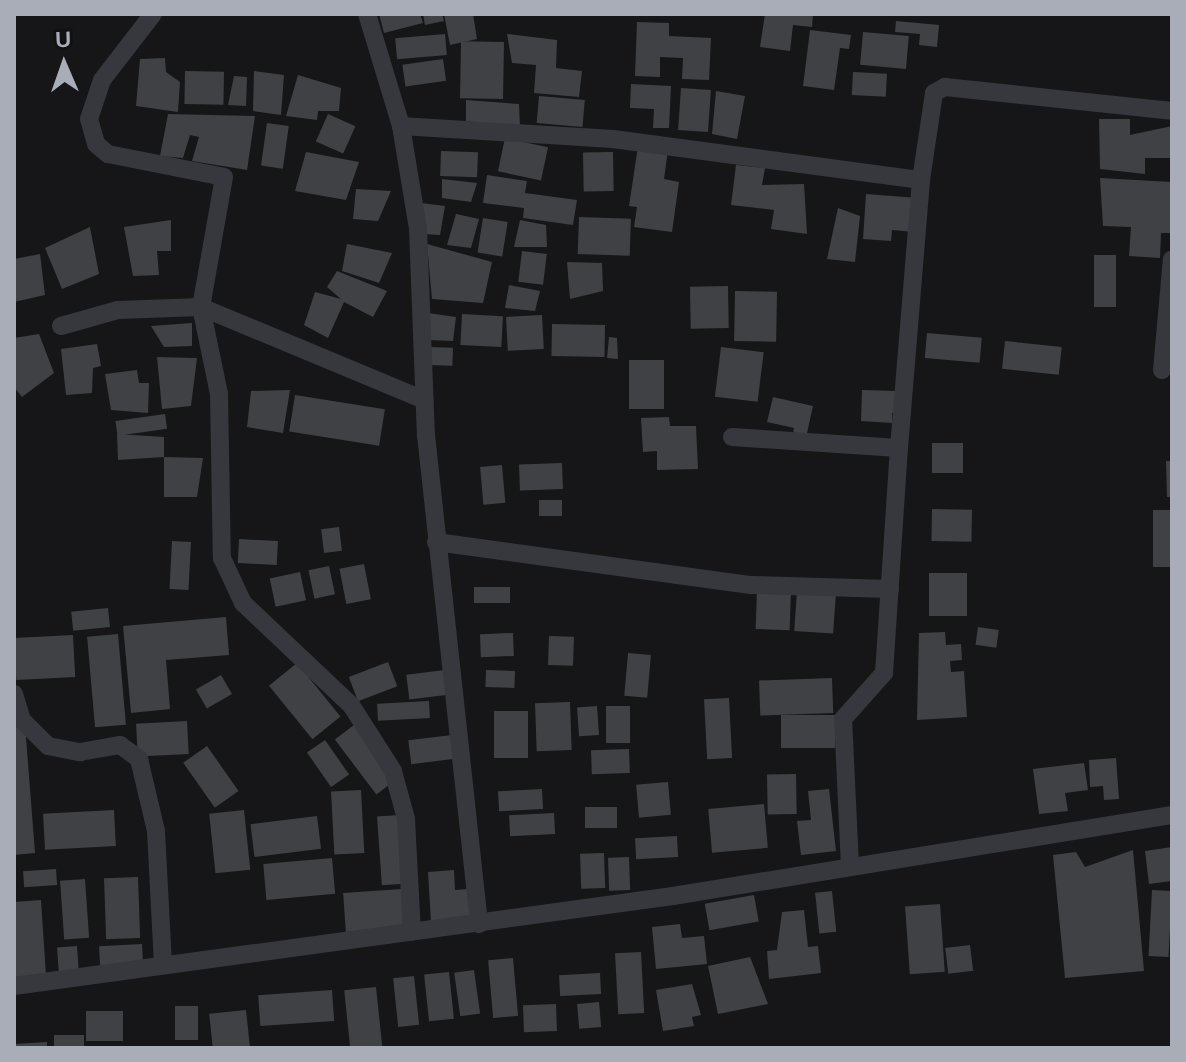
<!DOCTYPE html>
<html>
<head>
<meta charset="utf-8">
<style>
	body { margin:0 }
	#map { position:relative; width:1186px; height:1062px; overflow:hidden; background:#161618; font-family:Helvetica,sans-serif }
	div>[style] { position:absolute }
	.building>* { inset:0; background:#404145; transform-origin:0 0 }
	.street>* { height:18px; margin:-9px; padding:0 9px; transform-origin:9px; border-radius:9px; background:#37383d }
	span { translate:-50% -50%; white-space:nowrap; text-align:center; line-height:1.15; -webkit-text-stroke:6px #111113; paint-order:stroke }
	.frame { position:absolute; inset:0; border:16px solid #a8adb8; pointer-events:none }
	.north { position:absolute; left:24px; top:24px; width:80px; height:80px; -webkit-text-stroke:6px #111113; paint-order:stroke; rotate:358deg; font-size:22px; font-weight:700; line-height:32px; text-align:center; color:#a8adb8 }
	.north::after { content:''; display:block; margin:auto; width:28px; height:36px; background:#a8adb8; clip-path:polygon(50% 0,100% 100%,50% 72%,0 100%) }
</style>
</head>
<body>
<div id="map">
	<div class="building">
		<div style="clip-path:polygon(379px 14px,420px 14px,423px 23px,384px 33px)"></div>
		<div style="clip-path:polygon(423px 14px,442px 14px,444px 21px,425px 25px)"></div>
		<div style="clip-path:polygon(444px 14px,473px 14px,477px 39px,450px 45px)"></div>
		<div style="clip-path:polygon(765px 14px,813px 14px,812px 27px,793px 25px,790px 51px,760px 47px)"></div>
		<div style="clip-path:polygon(896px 21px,939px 25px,937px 47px,919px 45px,920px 34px,895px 32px)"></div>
		<div style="clip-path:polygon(637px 22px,669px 23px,669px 36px,711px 38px,709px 80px,682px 79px,683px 58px,660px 57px,660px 77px,635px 76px)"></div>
		<div style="clip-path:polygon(810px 30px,851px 35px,849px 49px,840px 48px,834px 90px,803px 86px)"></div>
		<div style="left:863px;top:32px;width:46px;height:33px;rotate:5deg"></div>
		<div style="left:445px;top:34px;width:21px;height:50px;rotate:85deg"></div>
		<div style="clip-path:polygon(507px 34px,557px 40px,556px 68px,582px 71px,579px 97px,534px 93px,536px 65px,512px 63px)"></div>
		<div style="left:504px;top:42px;width:57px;height:43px;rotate:91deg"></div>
		<div style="clip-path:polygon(165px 58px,166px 72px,180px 82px,178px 112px,136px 106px,140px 59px)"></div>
		<div style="left:443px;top:59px;width:22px;height:41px;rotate:82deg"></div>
		<div style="left:185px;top:71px;width:39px;height:33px;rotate:1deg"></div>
		<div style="clip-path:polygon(254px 71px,284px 75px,281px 115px,253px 111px)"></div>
		<div style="left:853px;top:72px;width:34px;height:23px;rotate:3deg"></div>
		<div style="clip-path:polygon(298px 75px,341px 88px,339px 111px,318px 111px,317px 120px,286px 116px)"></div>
		<div style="clip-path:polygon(234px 76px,247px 77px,246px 106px,228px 105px)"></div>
		<div style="clip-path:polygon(631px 84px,671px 86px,669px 128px,653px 128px,654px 109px,630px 108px)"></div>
		<div style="left:681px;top:88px;width:30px;height:42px;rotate:4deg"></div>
		<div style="clip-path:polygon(716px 91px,745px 96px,737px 139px,712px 134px)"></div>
		<div style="left:539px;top:96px;width:46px;height:27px;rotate:5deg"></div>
		<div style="clip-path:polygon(466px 100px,519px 104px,520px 128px,466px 121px)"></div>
		<div style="clip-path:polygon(168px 114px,255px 116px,247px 170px,192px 161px,199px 137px,190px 135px,183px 158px,160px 156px)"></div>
		<div style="left:328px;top:114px;width:30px;height:30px;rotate:24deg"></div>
		<div style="clip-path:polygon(1099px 119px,1130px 119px,1130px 135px,1172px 126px,1172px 158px,1145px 158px,1145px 174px,1100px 169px)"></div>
		<div style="left:267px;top:123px;width:22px;height:43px;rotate:8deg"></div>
		<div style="left:505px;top:138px;width:44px;height:34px;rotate:12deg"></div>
		<div style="clip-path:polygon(638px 146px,668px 150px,664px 179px,679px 182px,672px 232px,634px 227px,637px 207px,629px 206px)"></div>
		<div style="left:441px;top:151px;width:37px;height:25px;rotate:2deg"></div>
		<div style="clip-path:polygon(306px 152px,359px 162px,346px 200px,295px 191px)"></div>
		<div style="left:613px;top:152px;width:39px;height:30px;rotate:89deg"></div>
		<div style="clip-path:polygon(736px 165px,765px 168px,762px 185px,804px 184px,807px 234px,771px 229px,774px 210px,731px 205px)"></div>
		<div style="clip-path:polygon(487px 175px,527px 181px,525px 193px,577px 200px,573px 225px,523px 218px,524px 208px,483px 203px)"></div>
		<div style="clip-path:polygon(1100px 178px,1172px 182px,1170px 233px,1161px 233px,1160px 258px,1129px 256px,1131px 227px,1103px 226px)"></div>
		<div style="clip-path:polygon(442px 179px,477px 183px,471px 202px,442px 198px)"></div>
		<div style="clip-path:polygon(356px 189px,391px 191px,378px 221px,353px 219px)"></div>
		<div style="clip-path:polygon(866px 194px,918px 198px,915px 232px,892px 230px,891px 241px,863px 239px)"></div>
		<div style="clip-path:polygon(421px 203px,445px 206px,440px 235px,424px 234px)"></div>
		<div style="clip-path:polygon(838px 208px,860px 216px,855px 262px,827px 259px)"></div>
		<div style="clip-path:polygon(456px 214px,479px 219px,471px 248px,447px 245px)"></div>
		<div style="left:579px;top:217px;width:52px;height:37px;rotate:2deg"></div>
		<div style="left:483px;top:218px;width:25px;height:35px;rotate:9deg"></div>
		<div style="clip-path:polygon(171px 220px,171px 251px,157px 251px,159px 275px,133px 276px,124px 227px)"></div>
		<div style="clip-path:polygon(520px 220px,546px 225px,547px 247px,514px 247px)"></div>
		<div style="clip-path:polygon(90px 227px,99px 274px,62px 289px,45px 248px)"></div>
		<div style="clip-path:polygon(347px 244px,392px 253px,379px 283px,342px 271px)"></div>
		<div style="clip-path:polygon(427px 244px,492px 262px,483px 303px,432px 299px)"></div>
		<div style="left:522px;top:251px;width:25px;height:31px;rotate:7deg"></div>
		<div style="clip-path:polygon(40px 254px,45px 295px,14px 302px,14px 259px)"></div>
		<div style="left:1094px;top:255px;width:22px;height:52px"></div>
		<div style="clip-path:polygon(567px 262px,602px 263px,603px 291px,570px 299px)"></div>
		<div style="clip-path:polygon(337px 271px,387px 291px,373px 317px,344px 302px,328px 338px,304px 325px,315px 292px,341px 299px,327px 287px)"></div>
		<div style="clip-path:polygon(509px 285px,540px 291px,535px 311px,505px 308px)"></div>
		<div style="left:728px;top:286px;width:42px;height:38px;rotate:89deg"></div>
		<div style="left:735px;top:291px;width:42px;height:50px;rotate:1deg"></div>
		<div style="clip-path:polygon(428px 313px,456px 317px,453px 341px,428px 340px)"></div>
		<div style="left:462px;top:314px;width:41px;height:31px;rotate:3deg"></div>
		<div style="left:542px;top:315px;width:34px;height:36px;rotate:87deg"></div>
		<div style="clip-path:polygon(192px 323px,192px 346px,164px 347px,151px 326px)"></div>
		<div style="left:552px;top:324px;width:53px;height:32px;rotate:1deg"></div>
		<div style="left:927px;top:333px;width:55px;height:25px;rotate:5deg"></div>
		<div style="clip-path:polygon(39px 334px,54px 373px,22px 397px,14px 387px,14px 338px)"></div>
		<div style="clip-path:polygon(609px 337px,617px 338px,618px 359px,607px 358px)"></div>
		<div style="left:1005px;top:341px;width:57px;height:28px;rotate:6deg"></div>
		<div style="clip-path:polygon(97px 344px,101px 366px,93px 368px,92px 393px,66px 395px,61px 349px)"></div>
		<div style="left:428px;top:347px;width:25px;height:18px;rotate:2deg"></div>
		<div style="left:721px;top:347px;width:43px;height:50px;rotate:7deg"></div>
		<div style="clip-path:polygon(157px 357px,197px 358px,191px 406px,162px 409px)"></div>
		<div style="left:629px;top:360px;width:35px;height:49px"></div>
		<div style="clip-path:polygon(137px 370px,139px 383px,149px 383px,148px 413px,111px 410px,105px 374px)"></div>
		<div style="clip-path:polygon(290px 390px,283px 433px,247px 427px,251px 391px)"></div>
		<div style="clip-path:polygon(862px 390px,896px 391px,901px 414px,892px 413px,892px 423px,861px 421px)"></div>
		<div style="left:295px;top:395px;width:91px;height:37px;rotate:9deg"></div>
		<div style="clip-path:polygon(773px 397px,813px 406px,805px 442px,792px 439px,794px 428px,767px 422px)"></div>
		<div style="left:165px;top:414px;width:15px;height:50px;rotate:82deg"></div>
		<div style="clip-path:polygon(669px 417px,670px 426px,696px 426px,698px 469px,657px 470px,657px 451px,643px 452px,641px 418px)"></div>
		<div style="clip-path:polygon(117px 434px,164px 437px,164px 457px,118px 460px)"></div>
		<div style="left:963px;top:443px;width:30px;height:31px;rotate:90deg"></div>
		<div style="clip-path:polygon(164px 457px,203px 458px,197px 497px,164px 497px)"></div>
		<div style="clip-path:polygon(1166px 461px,1172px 461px,1172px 497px,1167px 497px)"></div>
		<div style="left:562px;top:463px;width:26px;height:43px;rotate:88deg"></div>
		<div style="left:502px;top:465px;width:38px;height:22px;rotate:85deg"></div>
		<div style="left:562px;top:500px;width:16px;height:23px;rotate:90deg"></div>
		<div style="left:932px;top:509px;width:40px;height:32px;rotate:1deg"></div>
		<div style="left:1153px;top:510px;width:19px;height:57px"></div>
		<div style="left:339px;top:527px;width:24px;height:18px;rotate:83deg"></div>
		<div style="left:239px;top:539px;width:39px;height:24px;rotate:3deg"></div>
		<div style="left:172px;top:541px;width:19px;height:48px;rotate:3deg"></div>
		<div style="left:364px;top:564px;width:36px;height:25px;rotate:79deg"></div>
		<div style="left:329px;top:566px;width:29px;height:21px;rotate:78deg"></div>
		<div style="left:300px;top:572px;width:29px;height:31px;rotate:78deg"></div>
		<div style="left:929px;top:573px;width:38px;height:43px"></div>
		<div style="left:510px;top:587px;width:16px;height:36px;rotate:90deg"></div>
		<div style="left:757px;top:590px;width:34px;height:39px;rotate:2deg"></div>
		<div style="left:797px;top:591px;width:39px;height:40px;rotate:4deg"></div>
		<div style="left:108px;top:608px;width:19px;height:37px;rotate:84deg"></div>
		<div style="clip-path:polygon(226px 617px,229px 655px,166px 660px,170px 709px,131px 713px,123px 626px)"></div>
		<div style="left:978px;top:627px;width:21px;height:18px;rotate:8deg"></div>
		<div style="clip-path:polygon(945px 632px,946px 645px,961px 644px,962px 660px,950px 661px,951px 672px,964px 671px,967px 717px,917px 720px,919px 633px)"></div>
		<div style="left:513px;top:633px;width:23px;height:33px;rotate:88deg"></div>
		<div style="left:118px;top:634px;width:91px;height:31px;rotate:85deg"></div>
		<div style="left:73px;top:635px;width:42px;height:59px;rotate:87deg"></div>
		<div style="left:549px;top:636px;width:25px;height:29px;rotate:2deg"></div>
		<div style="left:628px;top:653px;width:23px;height:43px;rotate:5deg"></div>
		<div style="left:388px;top:662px;width:26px;height:42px;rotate:69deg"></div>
		<div style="left:297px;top:663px;width:69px;height:36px;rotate:51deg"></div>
		<div style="left:445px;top:670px;width:25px;height:39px;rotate:83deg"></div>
		<div style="left:486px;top:670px;width:29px;height:17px;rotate:2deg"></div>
		<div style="left:221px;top:675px;width:22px;height:29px;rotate:60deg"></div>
		<div style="left:832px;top:678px;width:35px;height:73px;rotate:88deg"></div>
		<div style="left:729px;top:698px;width:60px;height:25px;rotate:87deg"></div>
		<div style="left:429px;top:701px;width:17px;height:52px;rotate:87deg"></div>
		<div style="left:570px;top:702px;width:48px;height:35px;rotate:88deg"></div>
		<div style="left:597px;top:706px;width:29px;height:20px;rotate:86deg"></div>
		<div style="left:606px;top:706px;width:24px;height:37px"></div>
		<div style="left:494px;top:711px;width:34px;height:47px"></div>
		<div style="left:781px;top:715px;width:54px;height:33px"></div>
		<div style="left:187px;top:721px;width:33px;height:51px;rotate:87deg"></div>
		<div style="clip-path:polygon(25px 725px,35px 853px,14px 855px,14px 726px)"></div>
		<div style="left:354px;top:725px;width:69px;height:24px;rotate:53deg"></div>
		<div style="left:452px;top:735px;width:24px;height:44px;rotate:83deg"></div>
		<div style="left:325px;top:740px;width:42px;height:22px;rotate:55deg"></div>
		<div style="left:207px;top:746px;width:55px;height:29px;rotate:55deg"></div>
		<div style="left:629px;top:749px;width:24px;height:38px;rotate:88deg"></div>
		<div style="clip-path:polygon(1116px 758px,1119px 799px,1104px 800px,1103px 786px,1090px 787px,1089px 760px)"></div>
		<div style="clip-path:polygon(1084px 763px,1088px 790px,1065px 793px,1068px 811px,1039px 814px,1033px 769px)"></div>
		<div style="left:796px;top:774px;width:40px;height:29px;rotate:89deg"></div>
		<div style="left:668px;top:782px;width:33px;height:32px;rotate:85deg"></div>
		<div style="left:542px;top:789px;width:20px;height:44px;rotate:87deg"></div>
		<div style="clip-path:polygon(829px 789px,836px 851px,801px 855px,797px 821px,811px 820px,808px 791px)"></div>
		<div style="left:361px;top:790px;width:63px;height:30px;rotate:87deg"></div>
		<div style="left:764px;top:804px;width:44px;height:56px;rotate:85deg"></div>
		<div style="left:585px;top:807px;width:32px;height:21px"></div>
		<div style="left:114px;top:810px;width:36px;height:71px;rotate:87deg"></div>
		<div style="left:244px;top:810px;width:60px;height:35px;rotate:84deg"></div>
		<div style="left:554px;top:813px;width:21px;height:45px;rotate:87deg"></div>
		<div style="left:399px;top:815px;width:69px;height:22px;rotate:86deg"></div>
		<div style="left:317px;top:816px;width:33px;height:67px;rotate:83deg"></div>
		<div style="left:677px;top:836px;width:21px;height:42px;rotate:87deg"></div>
		<div style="clip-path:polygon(1172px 847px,1172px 881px,1149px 884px,1145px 851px)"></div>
		<div style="clip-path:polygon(1133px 850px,1144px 971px,1065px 978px,1053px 855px,1076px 852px,1085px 867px)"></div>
		<div style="left:604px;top:853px;width:35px;height:24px;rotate:88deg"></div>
		<div style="left:629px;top:857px;width:33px;height:21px;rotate:88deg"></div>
		<div style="left:332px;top:858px;width:36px;height:69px;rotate:85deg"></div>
		<div style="left:56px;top:869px;width:16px;height:33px;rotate:86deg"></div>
		<div style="clip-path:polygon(454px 870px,455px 890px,468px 889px,470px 920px,431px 923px,428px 872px)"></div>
		<div style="left:138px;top:877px;width:61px;height:34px;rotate:88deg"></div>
		<div style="left:85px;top:879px;width:59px;height:25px;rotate:86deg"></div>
		<div style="left:402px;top:889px;width:39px;height:59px;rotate:86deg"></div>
		<div style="left:1152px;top:890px;width:20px;height:66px;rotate:3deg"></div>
		<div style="left:832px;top:891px;width:41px;height:17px;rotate:84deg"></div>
		<div style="left:754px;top:895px;width:27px;height:50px;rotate:80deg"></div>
		<div style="clip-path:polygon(41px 900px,46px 976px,14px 978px,14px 902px)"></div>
		<div style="left:940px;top:904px;width:68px;height:35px;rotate:86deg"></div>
		<div style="clip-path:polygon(804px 910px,808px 947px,818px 946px,821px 973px,769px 979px,767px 951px,777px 950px,782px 912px)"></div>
		<div style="clip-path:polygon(680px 924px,682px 938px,704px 936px,707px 964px,656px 969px,652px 927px)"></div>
		<div style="left:142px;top:944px;width:22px;height:43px;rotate:87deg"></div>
		<div style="left:970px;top:945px;width:26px;height:25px;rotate:83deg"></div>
		<div style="left:77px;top:946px;width:28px;height:20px;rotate:86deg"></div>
		<div style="left:641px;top:952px;width:61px;height:26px;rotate:87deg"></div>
		<div style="clip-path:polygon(750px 957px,768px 1004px,718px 1014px,708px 966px)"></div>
		<div style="left:513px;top:958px;width:58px;height:25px;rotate:85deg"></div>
		<div style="left:474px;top:970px;width:44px;height:20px;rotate:82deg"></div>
		<div style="left:449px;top:972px;width:47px;height:25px;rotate:84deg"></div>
		<div style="left:600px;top:973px;width:21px;height:41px;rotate:87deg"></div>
		<div style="left:414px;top:976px;width:49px;height:21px;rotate:84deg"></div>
		<div style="clip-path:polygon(692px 984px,701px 1015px,692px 1017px,694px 1026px,663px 1031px,656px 990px)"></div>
		<div style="left:376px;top:987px;width:61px;height:32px;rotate:84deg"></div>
		<div style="left:332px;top:990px;width:31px;height:74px;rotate:86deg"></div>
		<div style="left:599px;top:1002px;width:25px;height:22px;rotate:85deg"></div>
		<div style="left:556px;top:1004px;width:27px;height:33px;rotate:88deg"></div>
		<div style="left:175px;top:1006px;width:23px;height:34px"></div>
		<div style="left:246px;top:1010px;width:38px;height:37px;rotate:84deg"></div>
		<div style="left:86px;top:1011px;width:37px;height:30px"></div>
		<div style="left:84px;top:1035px;width:13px;height:30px;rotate:90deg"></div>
		<div style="clip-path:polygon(47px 1042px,47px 1048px,14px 1048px,14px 1044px)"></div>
	</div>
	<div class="street">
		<div style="left:153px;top:14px;width:83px;rotate:127.7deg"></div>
		<div style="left:102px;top:80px;width:41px;rotate:108.4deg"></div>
		<div style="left:89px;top:119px;width:26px;rotate:74deg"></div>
		<div style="left:96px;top:144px;width:16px;rotate:40deg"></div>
		<div style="left:108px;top:154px;width:118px;rotate:11.2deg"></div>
		<div style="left:224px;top:177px;width:132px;rotate:100deg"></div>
		<div style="left:201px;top:307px;width:89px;rotate:78.3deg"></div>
		<div style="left:219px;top:394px;width:164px;rotate:89deg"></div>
		<div style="left:222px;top:558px;width:50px;rotate:65deg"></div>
		<div style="left:243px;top:603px;width:149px;rotate:43.4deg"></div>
		<div style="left:351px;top:705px;width:78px;rotate:57.5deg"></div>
		<div style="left:393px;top:771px;width:50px;rotate:74.8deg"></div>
		<div style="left:406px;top:819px;width:113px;rotate:87deg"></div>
		<div style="left:367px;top:14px;width:117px;rotate:73.1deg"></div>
		<div style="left:401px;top:126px;width:104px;rotate:80.6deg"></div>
		<div style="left:418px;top:229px;width:206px;rotate:87.8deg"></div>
		<div style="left:426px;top:435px;width:492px;rotate:83.8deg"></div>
		<div style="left:401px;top:126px;width:212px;rotate:3.5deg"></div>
		<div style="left:613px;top:139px;width:311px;rotate:7.6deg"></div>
		<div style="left:921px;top:180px;width:88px;rotate:-81.5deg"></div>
		<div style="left:934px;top:93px;width:13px;rotate:-29deg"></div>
		<div style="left:945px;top:87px;width:228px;rotate:6deg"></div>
		<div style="left:61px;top:326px;width:59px;rotate:-15.7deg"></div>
		<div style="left:118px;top:310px;width:83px;rotate:-2.1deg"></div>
		<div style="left:201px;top:307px;width:242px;rotate:22.6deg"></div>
		<div style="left:1162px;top:370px;width:111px;rotate:-84.9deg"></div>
		<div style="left:732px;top:437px;width:167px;rotate:3.8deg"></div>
		<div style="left:899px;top:448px;width:269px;rotate:-85.3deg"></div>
		<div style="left:436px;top:542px;width:318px;rotate:7.8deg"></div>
		<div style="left:751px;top:585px;width:139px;rotate:1.6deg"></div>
		<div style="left:14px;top:694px;width:27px;rotate:73deg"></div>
		<div style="left:22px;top:720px;width:37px;rotate:45deg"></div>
		<div style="left:48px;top:746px;width:33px;rotate:11deg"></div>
		<div style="left:80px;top:752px;width:41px;rotate:-9.9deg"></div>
		<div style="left:120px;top:745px;width:24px;rotate:36deg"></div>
		<div style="left:139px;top:759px;width:74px;rotate:76.7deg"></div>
		<div style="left:156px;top:831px;width:134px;rotate:87deg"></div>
		<div style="left:850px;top:866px;width:147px;rotate:-92.7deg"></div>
		<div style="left:843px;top:719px;width:62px;rotate:-48.3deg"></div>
		<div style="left:884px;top:673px;width:225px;rotate:-86.2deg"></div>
		<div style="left:14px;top:986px;width:665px;rotate:-7.78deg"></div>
		<div style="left:673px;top:896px;width:506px;rotate:-9.22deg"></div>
	</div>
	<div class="frame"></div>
	<div class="north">U</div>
</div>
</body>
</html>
